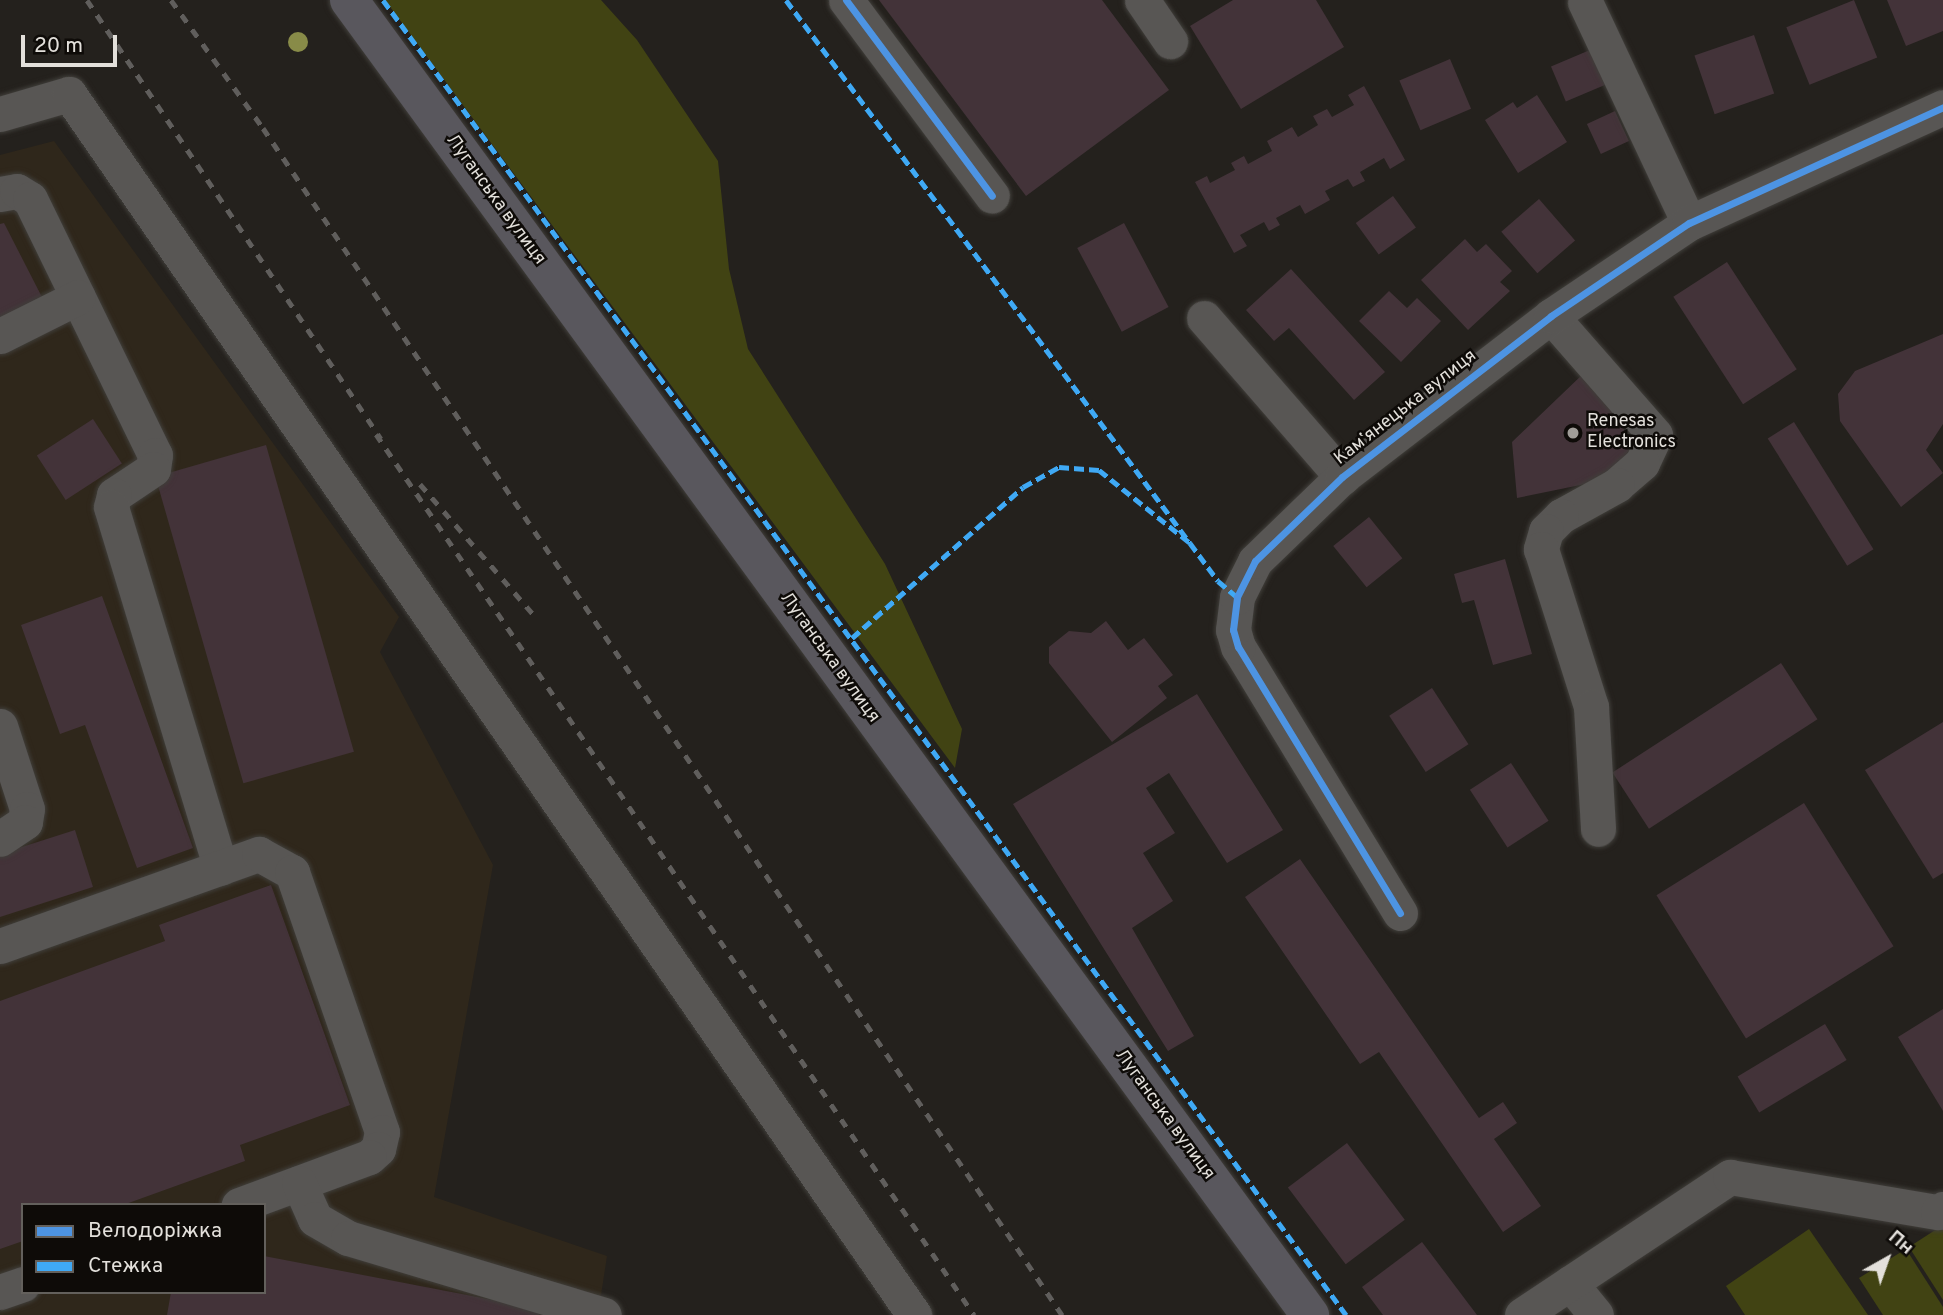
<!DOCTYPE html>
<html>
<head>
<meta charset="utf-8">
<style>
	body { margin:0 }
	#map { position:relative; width:1943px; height:1315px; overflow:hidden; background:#24211d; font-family:Overpass,sans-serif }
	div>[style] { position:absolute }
	.built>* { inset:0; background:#2f271b }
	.green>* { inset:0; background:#414313 }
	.building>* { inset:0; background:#433339; transform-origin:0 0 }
	.roads { filter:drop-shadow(0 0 2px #403e3a) drop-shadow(0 0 2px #403e3a) }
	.minor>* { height:35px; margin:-17.5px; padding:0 17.5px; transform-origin:17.5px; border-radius:17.5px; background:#585654 }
	.major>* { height:38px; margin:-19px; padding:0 19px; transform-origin:19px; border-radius:19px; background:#59575d }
	.rail>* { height:5px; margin-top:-2.5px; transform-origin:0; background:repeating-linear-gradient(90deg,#605e5c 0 9px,transparent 0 18px) }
	.quiet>* { height:5px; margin-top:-2.5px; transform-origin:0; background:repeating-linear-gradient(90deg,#3fa9f5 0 10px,transparent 0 15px) }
	.cycleway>* { height:7px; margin:-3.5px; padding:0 3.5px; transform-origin:3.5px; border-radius:3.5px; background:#4d94e3 }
	.trees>* { width:20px; height:20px; margin:-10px; border-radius:50%; background:#888b48 }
	.dots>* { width:19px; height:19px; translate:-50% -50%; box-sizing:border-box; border:4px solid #0e0b08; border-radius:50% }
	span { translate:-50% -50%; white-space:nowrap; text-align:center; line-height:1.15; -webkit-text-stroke:5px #0e0b08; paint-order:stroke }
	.street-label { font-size:18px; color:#e3e0db }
	.poi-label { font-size:18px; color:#e3e0db }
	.left { translate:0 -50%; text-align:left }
	.legend { position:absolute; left:21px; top:1203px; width:245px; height:91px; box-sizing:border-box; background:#0e0b08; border:2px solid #63605c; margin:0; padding:9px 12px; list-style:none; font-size:21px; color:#e3e0db }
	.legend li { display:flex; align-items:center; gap:14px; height:35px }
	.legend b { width:35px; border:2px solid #63605c }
	.north { position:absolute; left:1852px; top:1224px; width:70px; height:70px; -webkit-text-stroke:5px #0e0b08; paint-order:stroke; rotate:40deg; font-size:19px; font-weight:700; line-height:28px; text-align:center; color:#e3e0db }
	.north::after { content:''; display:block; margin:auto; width:24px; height:32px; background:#e3e0db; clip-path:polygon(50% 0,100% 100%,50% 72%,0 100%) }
	.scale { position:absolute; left:21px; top:35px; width:96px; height:32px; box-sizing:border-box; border:4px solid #e3e0db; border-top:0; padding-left:9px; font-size:21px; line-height:24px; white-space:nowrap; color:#e3e0db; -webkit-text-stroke:5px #0e0b08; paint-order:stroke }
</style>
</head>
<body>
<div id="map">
	<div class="built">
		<div style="clip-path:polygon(evenodd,54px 141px,399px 617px,380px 652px,493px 865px,434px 1197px,607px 1256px,598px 1315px,0 1315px,0 155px,54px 141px,23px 1205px,264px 1205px,264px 1292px,23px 1292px,23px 1205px)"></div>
	</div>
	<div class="green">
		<div style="clip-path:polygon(385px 0,601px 0,637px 40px,718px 161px,729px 269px,748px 349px,885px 564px,962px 729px,955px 768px)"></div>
		<div style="clip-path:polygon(1943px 1225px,1943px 1300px,1909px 1247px)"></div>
		<div style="clip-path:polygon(1809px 1229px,1868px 1315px,1745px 1315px,1726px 1286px)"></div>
		<div style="clip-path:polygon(1906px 1249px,1943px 1307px,1943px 1315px,1883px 1315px,1859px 1278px)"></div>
	</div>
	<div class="building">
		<div style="clip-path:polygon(879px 0,1102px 0,1169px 90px,1026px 196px)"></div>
		<div style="clip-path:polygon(1233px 0,1316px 0,1344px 47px,1241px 109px,1190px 26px)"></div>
		<div style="left:1854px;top:0;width:62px;height:73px;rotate:68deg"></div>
		<div style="clip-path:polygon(1887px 0,1943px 0,1943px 31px,1906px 46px)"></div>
		<div style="left:1754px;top:35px;width:62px;height:63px;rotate:71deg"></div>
		<div style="left:1597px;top:47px;width:38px;height:50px;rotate:67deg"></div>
		<div style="left:1450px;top:59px;width:54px;height:55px;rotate:67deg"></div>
		<div style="clip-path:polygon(1364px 86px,1405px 160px,1390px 169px,1384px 158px,1360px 172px,1365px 181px,1353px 187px,1348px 179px,1325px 191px,1330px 200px,1305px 214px,1300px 205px,1276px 218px,1280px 225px,1269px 231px,1264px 222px,1240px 235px,1247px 246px,1234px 253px,1195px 182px,1207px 176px,1210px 183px,1235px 170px,1231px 163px,1244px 156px,1248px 164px,1272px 151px,1267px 141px,1292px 127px,1298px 137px,1318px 125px,1313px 116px,1327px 109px,1332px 117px,1354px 105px,1348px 95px)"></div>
		<div style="clip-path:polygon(1537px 95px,1567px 142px,1518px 173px,1485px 120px,1513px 102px,1517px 108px)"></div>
		<div style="left:1615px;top:111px;width:33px;height:31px;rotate:65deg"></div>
		<div style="left:1393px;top:196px;width:39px;height:46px;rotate:54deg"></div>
		<div style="left:1539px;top:199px;width:55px;height:50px;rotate:49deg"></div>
		<div style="clip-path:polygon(4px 223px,45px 303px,0 325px,0 224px)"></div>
		<div style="left:1124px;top:223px;width:95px;height:53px;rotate:62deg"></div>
		<div style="clip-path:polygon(1465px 239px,1477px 252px,1486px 244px,1512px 271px,1500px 282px,1510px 291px,1468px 330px,1421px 280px)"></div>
		<div style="left:1727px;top:262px;width:128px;height:64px;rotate:57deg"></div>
		<div style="clip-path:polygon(1291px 269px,1385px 372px,1354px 400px,1289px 328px,1274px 341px,1246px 310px)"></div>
		<div style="clip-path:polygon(1389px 291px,1407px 308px,1417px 298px,1441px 321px,1401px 362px,1359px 321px)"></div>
		<div style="clip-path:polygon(1943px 334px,1943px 424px,1926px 450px,1943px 473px,1901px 507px,1840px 421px,1838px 394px,1855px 371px)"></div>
		<div style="clip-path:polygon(1584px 373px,1631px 412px,1622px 424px,1632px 453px,1605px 480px,1517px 498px,1512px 442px)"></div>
		<div style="left:93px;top:419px;width:53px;height:67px;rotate:57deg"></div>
		<div style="left:1794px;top:422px;width:150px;height:31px;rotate:58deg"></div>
		<div style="left:266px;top:445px;width:319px;height:115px;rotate:74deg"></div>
		<div style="left:1369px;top:517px;width:53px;height:46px;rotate:51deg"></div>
		<div style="clip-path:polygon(1505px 559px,1532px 654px,1493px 665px,1474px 600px,1462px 603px,1454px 574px)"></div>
		<div style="clip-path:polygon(102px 596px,193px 848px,137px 868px,85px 725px,60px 734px,21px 625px)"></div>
		<div style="clip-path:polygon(1106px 621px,1128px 650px,1144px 638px,1173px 675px,1158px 686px,1167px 698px,1112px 742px,1049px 663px,1049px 647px,1069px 631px,1091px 633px)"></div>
		<div style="left:1781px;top:663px;width:67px;height:201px;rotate:57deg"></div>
		<div style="left:1432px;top:688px;width:67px;height:51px;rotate:57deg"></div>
		<div style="clip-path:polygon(1197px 694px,1283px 830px,1227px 863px,1169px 773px,1146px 788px,1175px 833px,1143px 853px,1173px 901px,1132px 928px,1194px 1036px,1168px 1051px,1013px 804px)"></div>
		<div style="clip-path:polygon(1943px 722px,1943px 873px,1933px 879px,1865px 770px)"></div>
		<div style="left:1511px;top:763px;width:69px;height:49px;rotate:57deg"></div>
		<div style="left:1804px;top:803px;width:169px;height:174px;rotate:58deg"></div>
		<div style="clip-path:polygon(75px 830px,93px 887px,0 917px,0 854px)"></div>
		<div style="clip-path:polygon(1300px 859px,1479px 1118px,1503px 1102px,1517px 1123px,1494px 1139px,1541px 1206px,1503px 1232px,1379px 1052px,1360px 1064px,1245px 897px)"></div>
		<div style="clip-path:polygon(271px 885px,350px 1105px,240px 1145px,245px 1161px,123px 1205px,23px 1205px,23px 1241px,0 1249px,0 1001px,165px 941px,159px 925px)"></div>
		<div style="clip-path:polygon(1943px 1009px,1943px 1111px,1898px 1037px)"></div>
		<div style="left:1825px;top:1024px;width:42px;height:102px;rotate:59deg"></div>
		<div style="left:1347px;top:1143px;width:96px;height:74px;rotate:53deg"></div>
		<div style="clip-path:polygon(1422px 1242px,1477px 1315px,1383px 1315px,1362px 1287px)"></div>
		<div style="clip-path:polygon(264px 1256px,540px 1309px,539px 1315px,167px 1315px,171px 1292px,264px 1292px)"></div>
	</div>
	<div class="roads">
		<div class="minor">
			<div style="left:846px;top:0;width:244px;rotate:53.3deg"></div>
			<div style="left:1142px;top:0;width:50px;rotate:55.7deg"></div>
			<div style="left:1585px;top:2px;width:244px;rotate:64.8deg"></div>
			<div style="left:0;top:114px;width:72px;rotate:-16.2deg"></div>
			<div style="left:69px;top:94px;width:1485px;rotate:55.31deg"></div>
			<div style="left:0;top:194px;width:17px;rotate:-10deg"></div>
			<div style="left:17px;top:191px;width:15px;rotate:32deg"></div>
			<div style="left:30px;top:199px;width:285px;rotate:64deg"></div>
			<div style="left:155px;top:455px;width:14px;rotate:98deg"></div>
			<div style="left:153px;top:469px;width:47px;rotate:146.3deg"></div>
			<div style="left:114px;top:495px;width:12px;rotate:104deg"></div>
			<div style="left:111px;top:507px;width:377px;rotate:73.1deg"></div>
			<div style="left:1551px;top:316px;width:158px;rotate:48.8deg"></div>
			<div style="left:1655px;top:435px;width:31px;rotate:115deg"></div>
			<div style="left:1642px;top:463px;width:33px;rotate:139deg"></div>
			<div style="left:1617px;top:485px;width:64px;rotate:151deg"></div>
			<div style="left:1561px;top:516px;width:21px;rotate:135deg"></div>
			<div style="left:1546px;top:531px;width:19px;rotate:106deg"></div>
			<div style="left:1541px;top:549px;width:166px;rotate:72.4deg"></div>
			<div style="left:1591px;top:707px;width:122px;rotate:86.7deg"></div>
			<div style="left:1204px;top:318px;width:211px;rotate:49deg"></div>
			<div style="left:0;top:336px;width:87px;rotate:-26.6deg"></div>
			<div style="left:0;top:726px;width:87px;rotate:72deg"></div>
			<div style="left:27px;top:809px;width:13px;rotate:99deg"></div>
			<div style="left:25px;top:822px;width:30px;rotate:146deg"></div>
			<div style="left:1400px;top:913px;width:311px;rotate:-121.3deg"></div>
			<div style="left:1238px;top:647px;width:18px;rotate:-106deg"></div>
			<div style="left:1233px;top:630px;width:33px;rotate:-83deg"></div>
			<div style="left:1237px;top:597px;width:40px;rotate:-63.4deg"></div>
			<div style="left:1255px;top:561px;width:121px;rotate:-44deg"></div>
			<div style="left:1342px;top:477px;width:264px;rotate:-37.6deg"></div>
			<div style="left:1551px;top:316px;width:166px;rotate:-34deg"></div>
			<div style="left:1689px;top:223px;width:279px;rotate:-24.5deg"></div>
			<div style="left:0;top:946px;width:275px;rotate:-19.6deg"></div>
			<div style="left:259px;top:854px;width:38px;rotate:29deg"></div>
			<div style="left:292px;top:872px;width:275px;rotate:70.9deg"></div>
			<div style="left:382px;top:1132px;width:17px;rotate:103deg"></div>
			<div style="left:378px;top:1149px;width:12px;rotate:138deg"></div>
			<div style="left:369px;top:1157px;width:139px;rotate:159.7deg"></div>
			<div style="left:299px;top:1183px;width:39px;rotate:66deg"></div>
			<div style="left:315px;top:1219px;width:38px;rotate:30deg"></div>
			<div style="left:348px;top:1238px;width:267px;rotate:16.7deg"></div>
			<div style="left:1570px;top:1283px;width:41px;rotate:50.9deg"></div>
			<div style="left:0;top:1292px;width:24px;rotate:-19deg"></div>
			<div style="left:1522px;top:1315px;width:250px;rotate:-33.6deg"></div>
			<div style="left:1730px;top:1177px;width:211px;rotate:9.6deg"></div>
			<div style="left:1938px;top:1212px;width:6px;rotate:-31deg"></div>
		</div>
		<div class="major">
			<div style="left:349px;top:0;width:1629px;rotate:53.84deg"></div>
		</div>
	</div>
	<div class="rail">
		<div style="left:87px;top:0;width:528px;rotate:56.19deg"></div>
		<div style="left:171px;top:0;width:158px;rotate:54.3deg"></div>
		<div style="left:263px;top:128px;width:1431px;rotate:56.05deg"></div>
		<div style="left:376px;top:434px;width:1065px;rotate:55.83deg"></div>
		<div style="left:420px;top:484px;width:174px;rotate:49deg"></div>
	</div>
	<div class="quiet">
		<div style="left:383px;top:0;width:1630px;rotate:53.78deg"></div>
		<div style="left:786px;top:0;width:677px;rotate:53.35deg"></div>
		<div style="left:852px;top:638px;width:228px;rotate:-41.4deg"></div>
		<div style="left:1023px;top:487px;width:41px;rotate:-29.1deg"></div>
		<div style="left:1059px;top:467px;width:40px;rotate:4.3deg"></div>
		<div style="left:1099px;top:470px;width:117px;rotate:38.7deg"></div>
		<div style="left:1190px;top:543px;width:47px;rotate:53.6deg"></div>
		<div style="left:1218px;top:581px;width:25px;rotate:40deg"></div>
	</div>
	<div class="cycleway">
		<div style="left:846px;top:0;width:244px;rotate:53.3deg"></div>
		<div style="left:1400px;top:913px;width:311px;rotate:-121.3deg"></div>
		<div style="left:1238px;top:647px;width:18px;rotate:-106deg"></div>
		<div style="left:1233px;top:630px;width:33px;rotate:-83deg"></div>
		<div style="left:1237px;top:597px;width:40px;rotate:-63.4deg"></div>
		<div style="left:1255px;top:561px;width:121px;rotate:-44deg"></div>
		<div style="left:1342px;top:477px;width:264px;rotate:-37.6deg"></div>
		<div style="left:1551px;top:316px;width:166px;rotate:-34deg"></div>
		<div style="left:1689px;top:223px;width:279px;rotate:-24.5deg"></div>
	</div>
	<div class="trees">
		<div style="left:298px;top:42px"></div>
	</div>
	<div class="dots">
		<div style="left:1573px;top:433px;background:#a09d98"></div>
	</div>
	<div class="street-label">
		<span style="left:495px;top:200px;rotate:54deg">Луганська вулиця</span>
		<span style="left:1406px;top:408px;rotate:-38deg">Камʼянецька вулиця</span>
		<span style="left:829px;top:658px;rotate:54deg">Луганська вулиця</span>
		<span style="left:1164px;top:1115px;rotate:54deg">Луганська вулиця</span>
	</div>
	<div class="poi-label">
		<span class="left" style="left:1587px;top:433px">Renesas<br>Electronics</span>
	</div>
	<ul class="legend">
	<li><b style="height:9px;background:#4d94e3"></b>Велодоріжка</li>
	<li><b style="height:9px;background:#3fa9f5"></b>Стежка</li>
	</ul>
	<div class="north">Пн</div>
	<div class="scale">20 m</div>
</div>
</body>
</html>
